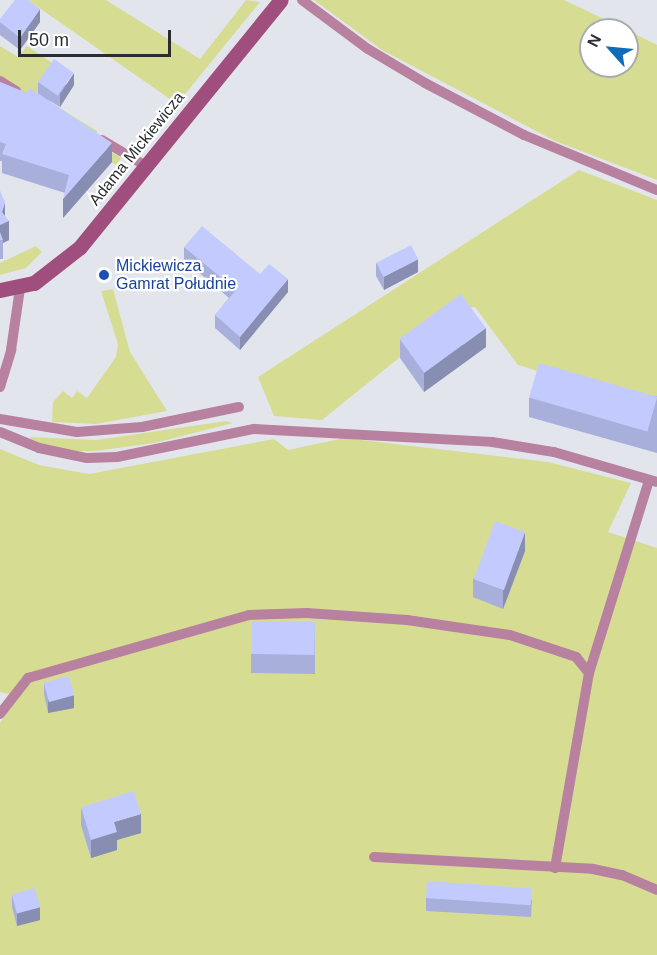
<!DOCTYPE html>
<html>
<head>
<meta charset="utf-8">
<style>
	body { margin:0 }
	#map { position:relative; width:657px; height:955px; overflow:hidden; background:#e3e5ed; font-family:Arial,sans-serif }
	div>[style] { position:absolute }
	.green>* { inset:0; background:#d6dd93 }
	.lane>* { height:10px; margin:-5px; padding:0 5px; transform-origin:5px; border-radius:5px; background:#b981a0 }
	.secondary>* { height:15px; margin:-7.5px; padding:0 7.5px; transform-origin:7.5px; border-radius:7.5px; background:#9f4e7e }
	.wall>* { inset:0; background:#a8afda }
	.shaded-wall>* { inset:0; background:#888eb2 }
	.building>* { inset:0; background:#c3cbfe; transform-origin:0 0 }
	.dots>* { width:16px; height:16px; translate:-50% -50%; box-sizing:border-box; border:3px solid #fff; border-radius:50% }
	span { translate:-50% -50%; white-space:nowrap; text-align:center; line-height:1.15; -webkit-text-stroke:4.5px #fff; paint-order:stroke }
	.street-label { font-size:16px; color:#2b2c2f }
	.transit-label { font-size:16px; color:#164399 }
	.left { translate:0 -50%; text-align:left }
	.north { position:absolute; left:579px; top:18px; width:60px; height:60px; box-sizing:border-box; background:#fff; border:2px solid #aaabac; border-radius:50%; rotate:297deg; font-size:16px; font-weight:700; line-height:24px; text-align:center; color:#2b2c2f }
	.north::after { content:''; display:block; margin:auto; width:21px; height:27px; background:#106cb9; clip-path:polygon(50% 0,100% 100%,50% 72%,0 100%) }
	.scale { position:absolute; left:18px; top:30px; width:153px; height:27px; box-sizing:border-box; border:3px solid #2b2c2f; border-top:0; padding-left:8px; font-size:18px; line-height:21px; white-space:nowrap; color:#2b2c2f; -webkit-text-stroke:4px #fff; paint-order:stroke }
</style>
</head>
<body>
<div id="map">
	<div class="green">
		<div style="clip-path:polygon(28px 0,106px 0,200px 59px,246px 0,260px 2px,177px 104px)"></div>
		<div style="clip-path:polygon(314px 0,564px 0,627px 30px,591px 30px,591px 66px,627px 66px,627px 30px,657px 45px,657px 180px,555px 141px,382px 50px)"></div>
		<div style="clip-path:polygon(0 46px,18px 57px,27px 46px,57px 66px,37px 94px,97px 131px,94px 141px,121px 158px,116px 165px,0 92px)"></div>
		<div style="clip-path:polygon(579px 170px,657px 200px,657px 407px,518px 365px,475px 307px,461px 308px,322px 420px,274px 416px,258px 377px)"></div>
		<div style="clip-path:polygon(36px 246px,42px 252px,26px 268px,0 275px,0 263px)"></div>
		<div style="clip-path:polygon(113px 289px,130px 352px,167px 411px,96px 424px,52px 422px,53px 402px,63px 391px,72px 398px,77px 391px,87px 398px,116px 357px,118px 344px,101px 291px)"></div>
		<div style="clip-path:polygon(226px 421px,233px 423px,155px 443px,95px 451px,71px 451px,32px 442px,30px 437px,96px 440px)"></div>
		<div style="clip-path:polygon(344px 438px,548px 462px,631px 483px,608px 532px,657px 548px,657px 955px,0 955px,0 723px,18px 696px,0 692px,0 449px,39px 465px,89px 474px,274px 439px,288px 450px)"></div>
	</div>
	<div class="lane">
		<div style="left:302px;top:0;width:82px;rotate:36.6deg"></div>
		<div style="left:368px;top:49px;width:66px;rotate:30.8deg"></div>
		<div style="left:425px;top:83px;width:112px;rotate:27.7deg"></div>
		<div style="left:524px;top:135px;width:144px;rotate:22.5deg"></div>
		<div style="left:0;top:81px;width:19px;rotate:32deg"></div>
		<div style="left:102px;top:140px;width:51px;rotate:30.6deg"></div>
		<div style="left:0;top:387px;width:39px;rotate:-73deg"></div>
		<div style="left:11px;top:350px;width:63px;rotate:-81.7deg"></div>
		<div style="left:0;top:419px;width:78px;rotate:9.6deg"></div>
		<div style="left:77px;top:432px;width:65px;rotate:-4.4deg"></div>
		<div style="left:142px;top:427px;width:99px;rotate:-11.7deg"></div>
		<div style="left:0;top:432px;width:42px;rotate:22.3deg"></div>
		<div style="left:39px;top:448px;width:49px;rotate:11.8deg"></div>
		<div style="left:87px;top:458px;width:30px;rotate:-2deg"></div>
		<div style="left:117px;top:457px;width:140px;rotate:-11.6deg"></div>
		<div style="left:254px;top:429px;width:238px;rotate:3.1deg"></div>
		<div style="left:492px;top:442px;width:63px;rotate:9.2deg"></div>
		<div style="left:554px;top:452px;width:107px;rotate:16.2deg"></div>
		<div style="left:589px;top:673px;width:202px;rotate:-72.7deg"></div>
		<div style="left:0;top:714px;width:46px;rotate:-52.1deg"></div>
		<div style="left:28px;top:678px;width:230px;rotate:-15.9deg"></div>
		<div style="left:249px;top:615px;width:58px;rotate:-2deg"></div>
		<div style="left:307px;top:613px;width:100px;rotate:4deg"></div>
		<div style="left:407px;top:620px;width:104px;rotate:8.3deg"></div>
		<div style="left:510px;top:635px;width:70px;rotate:18.4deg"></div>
		<div style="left:576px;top:657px;width:21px;rotate:51deg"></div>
		<div style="left:589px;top:673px;width:198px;rotate:99.9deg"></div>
		<div style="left:374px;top:857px;width:219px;rotate:3.1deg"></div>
		<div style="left:593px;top:869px;width:30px;rotate:12deg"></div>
		<div style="left:622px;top:875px;width:38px;rotate:23deg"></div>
	</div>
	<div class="secondary">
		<div style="left:0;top:290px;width:35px;rotate:-12deg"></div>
		<div style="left:34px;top:283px;width:58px;rotate:-38deg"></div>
		<div style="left:80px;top:247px;width:318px;rotate:-50.9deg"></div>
	</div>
	<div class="wall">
		<div style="clip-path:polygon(0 19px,40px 22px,20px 50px,0 35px)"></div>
		<div style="clip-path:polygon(0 82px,27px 93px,38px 94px,38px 82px,74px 85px,60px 107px,48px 100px,112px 162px,63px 218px,65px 193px,2px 173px,2px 161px,0 161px)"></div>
		<div style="clip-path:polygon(0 191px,9px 240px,3px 243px,3px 259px,0 259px)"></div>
		<div style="clip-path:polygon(184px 247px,260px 274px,288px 292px,240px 350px,215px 328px,215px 315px,229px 298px,184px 260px)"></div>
		<div style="clip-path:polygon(376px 263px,418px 272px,384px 290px,376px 276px)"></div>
		<div style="clip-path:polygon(400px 339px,486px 347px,424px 392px,400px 358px)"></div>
		<div style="clip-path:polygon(657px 396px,657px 453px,529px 417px,529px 398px)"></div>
		<div style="clip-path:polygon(525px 551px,503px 609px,473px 597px,473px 579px)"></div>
		<div style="clip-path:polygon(315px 622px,315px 674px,251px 673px,251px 654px)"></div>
		<div style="clip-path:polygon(44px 682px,74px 708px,48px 713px,44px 694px)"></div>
		<div style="clip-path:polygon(81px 807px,141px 833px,117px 840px,117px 850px,91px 858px,81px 825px)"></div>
		<div style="clip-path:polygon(12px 895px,40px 920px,17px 926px,12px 907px)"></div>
		<div style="clip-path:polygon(426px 898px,532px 900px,531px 917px,426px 911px)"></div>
	</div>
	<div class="shaded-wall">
		<div style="clip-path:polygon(40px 9px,40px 22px,20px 50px,20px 38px)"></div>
		<div style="clip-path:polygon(74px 73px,74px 85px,60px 107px,60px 94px)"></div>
		<div style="clip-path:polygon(112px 143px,112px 162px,63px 218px,63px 199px)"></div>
		<div style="clip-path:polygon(5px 202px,5px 221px,9px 221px,9px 240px,3px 243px,3px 240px,0 240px,0 225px,2px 212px)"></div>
		<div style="clip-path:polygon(418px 259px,418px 272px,384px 290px,384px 277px)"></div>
		<div style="clip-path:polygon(288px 279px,288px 292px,240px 350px,240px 337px)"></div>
		<div style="clip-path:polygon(486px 328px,486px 347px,424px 392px,424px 373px)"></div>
		<div style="clip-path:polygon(525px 532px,525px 551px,503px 609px,503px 590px)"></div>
		<div style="clip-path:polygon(74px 695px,74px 708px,48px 713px,48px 701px)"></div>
		<div style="clip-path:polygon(141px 814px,141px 833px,117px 840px,117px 850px,91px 858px,91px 840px,114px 822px)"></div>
		<div style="clip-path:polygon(40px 907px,40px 920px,17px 926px,17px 913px)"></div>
	</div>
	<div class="building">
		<div style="clip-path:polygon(15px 0,28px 0,40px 9px,20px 38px,0 22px,0 19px)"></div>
		<div style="left:54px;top:59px;width:24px;height:28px;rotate:35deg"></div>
		<div style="clip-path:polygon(0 82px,27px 93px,30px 88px,112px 143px,63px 199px,69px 175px,2px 154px,6px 144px,0 142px)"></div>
		<div style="clip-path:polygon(0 191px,5px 202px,2px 212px,9px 221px,0 225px)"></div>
		<div style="clip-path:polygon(202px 226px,260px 274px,269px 264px,288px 279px,240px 337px,215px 315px,236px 290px,184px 247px)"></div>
		<div style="clip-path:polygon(0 232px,3px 240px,0 240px)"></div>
		<div style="left:411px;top:245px;width:16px;height:39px;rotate:63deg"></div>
		<div style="left:461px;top:294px;width:42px;height:76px;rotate:54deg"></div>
		<div style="left:539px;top:363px;width:123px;height:36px;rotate:16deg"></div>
		<div style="left:495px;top:521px;width:32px;height:62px;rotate:20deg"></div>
		<div style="left:252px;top:621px;width:63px;height:33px;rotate:1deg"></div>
		<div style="left:69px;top:676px;width:20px;height:26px;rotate:75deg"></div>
		<div style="clip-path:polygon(134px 791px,141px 814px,114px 822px,117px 832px,91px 840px,81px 807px)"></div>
		<div style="left:427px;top:881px;width:105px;height:17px;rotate:4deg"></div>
		<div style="left:35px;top:888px;width:20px;height:24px;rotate:75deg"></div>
	</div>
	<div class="dots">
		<div style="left:104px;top:275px;background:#1a4fb4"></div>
	</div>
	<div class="street-label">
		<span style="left:137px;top:149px;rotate:-51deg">Adama Mickiewicza</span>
	</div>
	<div class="transit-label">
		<span class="left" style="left:116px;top:275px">Mickiewicza<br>Gamrat Południe</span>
	</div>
	<div class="north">N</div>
	<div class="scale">50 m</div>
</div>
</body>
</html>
